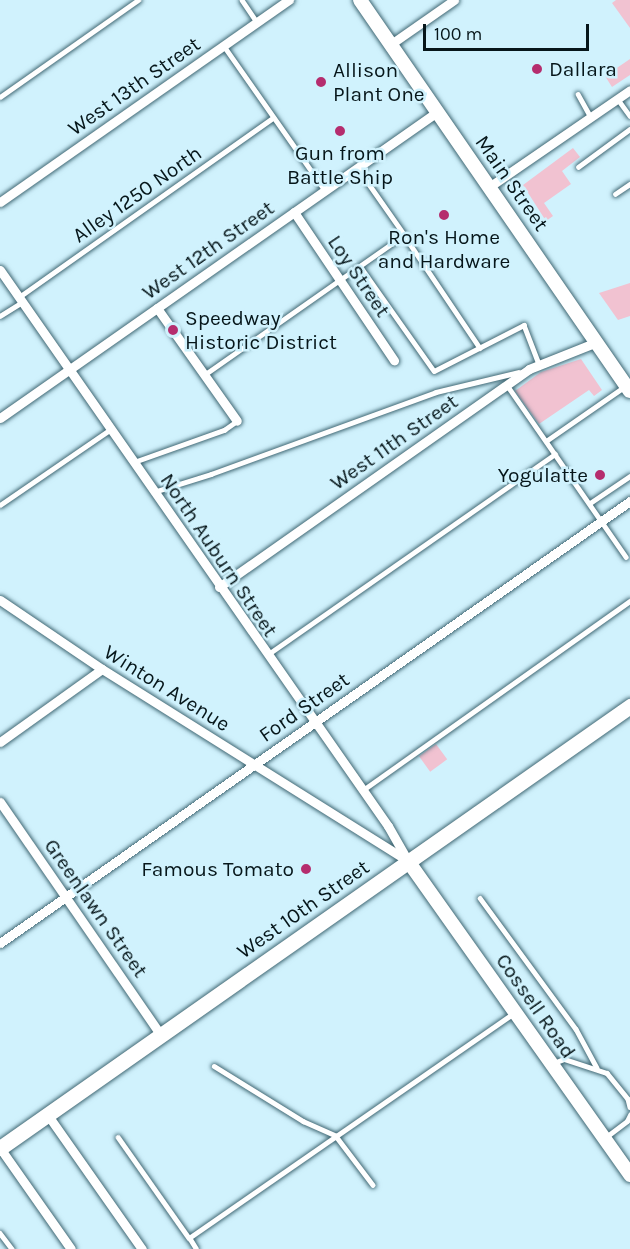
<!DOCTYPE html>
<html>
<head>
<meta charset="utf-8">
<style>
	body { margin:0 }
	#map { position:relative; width:630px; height:1249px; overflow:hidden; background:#d0f2fd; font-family:Karla,sans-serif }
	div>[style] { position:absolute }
	.green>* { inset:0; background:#f1c2d1; transform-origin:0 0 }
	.roads { filter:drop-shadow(0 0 2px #416874) drop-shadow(0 0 2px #416874) }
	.lane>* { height:4.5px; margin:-2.25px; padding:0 2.25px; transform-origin:2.25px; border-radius:2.25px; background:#fff }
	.street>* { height:9px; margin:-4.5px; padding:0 4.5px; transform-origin:4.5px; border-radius:4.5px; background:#fff }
	.secondary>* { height:14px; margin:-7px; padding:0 7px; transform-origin:7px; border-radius:7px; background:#fff }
	.primary>* { height:15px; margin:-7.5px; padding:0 7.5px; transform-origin:7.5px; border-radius:7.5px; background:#fff }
	.dots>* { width:16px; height:16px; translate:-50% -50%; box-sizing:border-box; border:3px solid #d0f2fd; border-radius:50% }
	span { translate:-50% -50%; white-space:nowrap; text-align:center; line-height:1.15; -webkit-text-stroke:5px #d0f2fd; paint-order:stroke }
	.poi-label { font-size:21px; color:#06161a }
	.left { translate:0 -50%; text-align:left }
	.right { translate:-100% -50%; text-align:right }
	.street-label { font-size:21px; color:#06161a }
	.scale { position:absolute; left:423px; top:24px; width:166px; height:27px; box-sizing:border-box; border:3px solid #06161a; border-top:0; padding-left:8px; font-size:18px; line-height:21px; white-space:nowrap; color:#06161a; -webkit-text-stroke:4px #d0f2fd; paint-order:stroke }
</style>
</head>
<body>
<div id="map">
	<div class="green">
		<div style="clip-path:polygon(616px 0,630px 0,630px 28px,612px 3px)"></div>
		<div style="clip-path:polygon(630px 59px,630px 75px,612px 87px,605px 76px)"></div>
		<div style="clip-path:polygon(573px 148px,580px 157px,562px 171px,571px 184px,544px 203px,553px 216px,546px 221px,523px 185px)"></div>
		<div style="clip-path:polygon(630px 283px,630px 316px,618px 320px,599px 293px)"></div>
		<div style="clip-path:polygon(581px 359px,602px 390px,594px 396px,589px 390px,539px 424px,515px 391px,541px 372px)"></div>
		<div style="left:436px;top:744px;width:19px;height:21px;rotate:54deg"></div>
	</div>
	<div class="roads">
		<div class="lane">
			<div style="left:242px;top:0;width:27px;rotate:56deg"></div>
			<div style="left:224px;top:46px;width:176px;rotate:55deg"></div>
			<div style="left:578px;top:94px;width:26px;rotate:61deg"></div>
			<div style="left:0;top:97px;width:169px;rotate:-35.1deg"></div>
			<div style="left:617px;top:98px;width:22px;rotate:54deg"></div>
			<div style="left:578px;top:167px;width:64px;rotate:-36.2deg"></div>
			<div style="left:615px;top:194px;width:18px;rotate:-34deg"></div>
			<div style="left:404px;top:235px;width:136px;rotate:56.1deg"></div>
			<div style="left:360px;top:266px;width:128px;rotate:54.8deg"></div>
			<div style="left:434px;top:371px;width:101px;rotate:-27.1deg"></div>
			<div style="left:524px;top:325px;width:42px;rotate:69deg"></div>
			<div style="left:19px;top:297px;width:311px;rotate:-35.2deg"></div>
			<div style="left:0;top:316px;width:26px;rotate:-32deg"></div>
			<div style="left:204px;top:375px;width:244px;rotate:-35deg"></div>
			<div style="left:404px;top:235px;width:82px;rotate:-125deg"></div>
			<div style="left:507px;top:385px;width:209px;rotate:55.3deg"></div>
			<div style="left:546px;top:441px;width:95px;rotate:-34.7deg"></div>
			<div style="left:134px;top:462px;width:96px;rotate:-19.6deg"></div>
			<div style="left:224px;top:430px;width:16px;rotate:-35deg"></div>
			<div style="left:154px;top:492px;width:60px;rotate:-17.5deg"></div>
			<div style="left:211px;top:474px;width:239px;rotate:-20deg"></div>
			<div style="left:436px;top:392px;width:85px;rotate:-13.5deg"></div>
			<div style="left:590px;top:503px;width:48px;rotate:-34deg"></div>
			<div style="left:0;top:505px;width:135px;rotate:-34.4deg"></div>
			<div style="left:267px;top:655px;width:351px;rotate:-34.9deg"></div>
			<div style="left:363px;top:790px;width:327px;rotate:-35.3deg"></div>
			<div style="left:480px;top:898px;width:162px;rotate:53.8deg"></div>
			<div style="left:576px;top:1029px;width:44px;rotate:61.7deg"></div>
			<div style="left:554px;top:1063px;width:11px;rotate:-22deg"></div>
			<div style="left:564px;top:1059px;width:45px;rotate:18deg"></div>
			<div style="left:607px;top:1073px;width:33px;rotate:51deg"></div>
			<div style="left:628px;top:1099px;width:8px;rotate:76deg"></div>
			<div style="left:214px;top:1066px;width:105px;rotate:31.7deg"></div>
			<div style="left:303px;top:1121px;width:36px;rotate:24deg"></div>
			<div style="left:336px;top:1136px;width:61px;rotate:52.9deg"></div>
			<div style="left:118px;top:1137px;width:123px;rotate:54.9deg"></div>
			<div style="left:606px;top:1137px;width:26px;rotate:-37deg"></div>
			<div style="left:627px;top:1121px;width:7px;rotate:-63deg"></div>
			<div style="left:0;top:1233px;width:20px;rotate:53deg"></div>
			<div style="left:196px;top:1249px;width:13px;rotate:-122deg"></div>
			<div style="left:189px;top:1238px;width:394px;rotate:-34.7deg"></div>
		</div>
		<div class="street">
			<div style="left:391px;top:44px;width:77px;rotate:-34.9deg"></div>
			<div style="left:489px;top:187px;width:171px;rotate:-34.5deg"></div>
			<div style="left:0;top:202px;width:353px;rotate:-35deg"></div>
			<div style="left:294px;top:212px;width:179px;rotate:56deg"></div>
			<div style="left:0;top:270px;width:678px;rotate:55.09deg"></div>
			<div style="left:388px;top:826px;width:40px;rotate:60.3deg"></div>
			<div style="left:157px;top:308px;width:138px;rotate:54.7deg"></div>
			<div style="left:0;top:418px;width:533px;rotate:-35deg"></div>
			<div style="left:219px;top:587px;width:379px;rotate:-35.1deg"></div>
			<div style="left:529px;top:369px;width:73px;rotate:-21.7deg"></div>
			<div style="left:0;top:600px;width:123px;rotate:34.1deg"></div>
			<div style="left:102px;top:669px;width:359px;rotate:32.1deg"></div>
			<div style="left:0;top:742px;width:125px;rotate:-35.6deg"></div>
			<div style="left:0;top:802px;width:283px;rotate:55.4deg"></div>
			<div style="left:0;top:943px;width:770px;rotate:-35.05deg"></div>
			<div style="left:47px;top:1114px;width:165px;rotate:54.9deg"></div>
			<div style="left:0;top:1148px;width:123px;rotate:54.9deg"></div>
		</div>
		<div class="secondary">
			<div style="left:360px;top:0;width:475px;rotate:55.4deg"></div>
			<div style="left:408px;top:861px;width:385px;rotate:54.7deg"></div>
		</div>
		<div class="primary">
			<div style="left:0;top:1148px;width:770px;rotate:-35.05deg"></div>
		</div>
	</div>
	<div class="dots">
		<div style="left:537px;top:69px;background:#b52d6e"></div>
		<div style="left:321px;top:82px;background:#b52d6e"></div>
		<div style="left:340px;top:131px;background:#b52d6e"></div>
		<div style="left:444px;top:215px;background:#b52d6e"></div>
		<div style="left:173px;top:330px;background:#b52d6e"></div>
		<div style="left:600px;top:475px;background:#b52d6e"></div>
		<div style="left:306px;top:869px;background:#b52d6e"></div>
	</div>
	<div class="poi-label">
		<span class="left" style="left:549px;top:69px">Dallara</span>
		<span class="left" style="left:333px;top:82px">Allison<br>Plant One</span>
		<span style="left:340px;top:165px">Gun from<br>Battle Ship</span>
		<span style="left:444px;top:249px">Ron's Home<br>and Hardware</span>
		<span class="left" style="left:185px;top:330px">Speedway<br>Historic District</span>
		<span class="right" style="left:588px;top:475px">Yogulatte</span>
		<span class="right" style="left:294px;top:869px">Famous Tomato</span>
	</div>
	<div class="street-label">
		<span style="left:134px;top:86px;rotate:-35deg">West 13th Street</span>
		<span style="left:512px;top:183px;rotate:55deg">Main Street</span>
		<span style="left:137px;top:194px;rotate:-35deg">Alley 1250 North</span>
		<span style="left:208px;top:250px;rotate:-35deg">West 12th Street</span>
		<span style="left:359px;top:276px;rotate:56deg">Loy Street</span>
		<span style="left:394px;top:442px;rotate:-35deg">West 11th Street</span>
		<span style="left:219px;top:555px;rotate:56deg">North Auburn Street</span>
		<span style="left:167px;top:688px;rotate:32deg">Winton Avenue</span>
		<span style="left:304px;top:707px;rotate:-35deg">Ford Street</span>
		<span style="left:96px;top:908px;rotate:55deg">Greenlawn Street</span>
		<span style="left:303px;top:909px;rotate:-35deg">West 10th Street</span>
		<span style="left:536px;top:1006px;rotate:55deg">Cossell Road</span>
	</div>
	<div class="scale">100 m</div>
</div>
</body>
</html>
